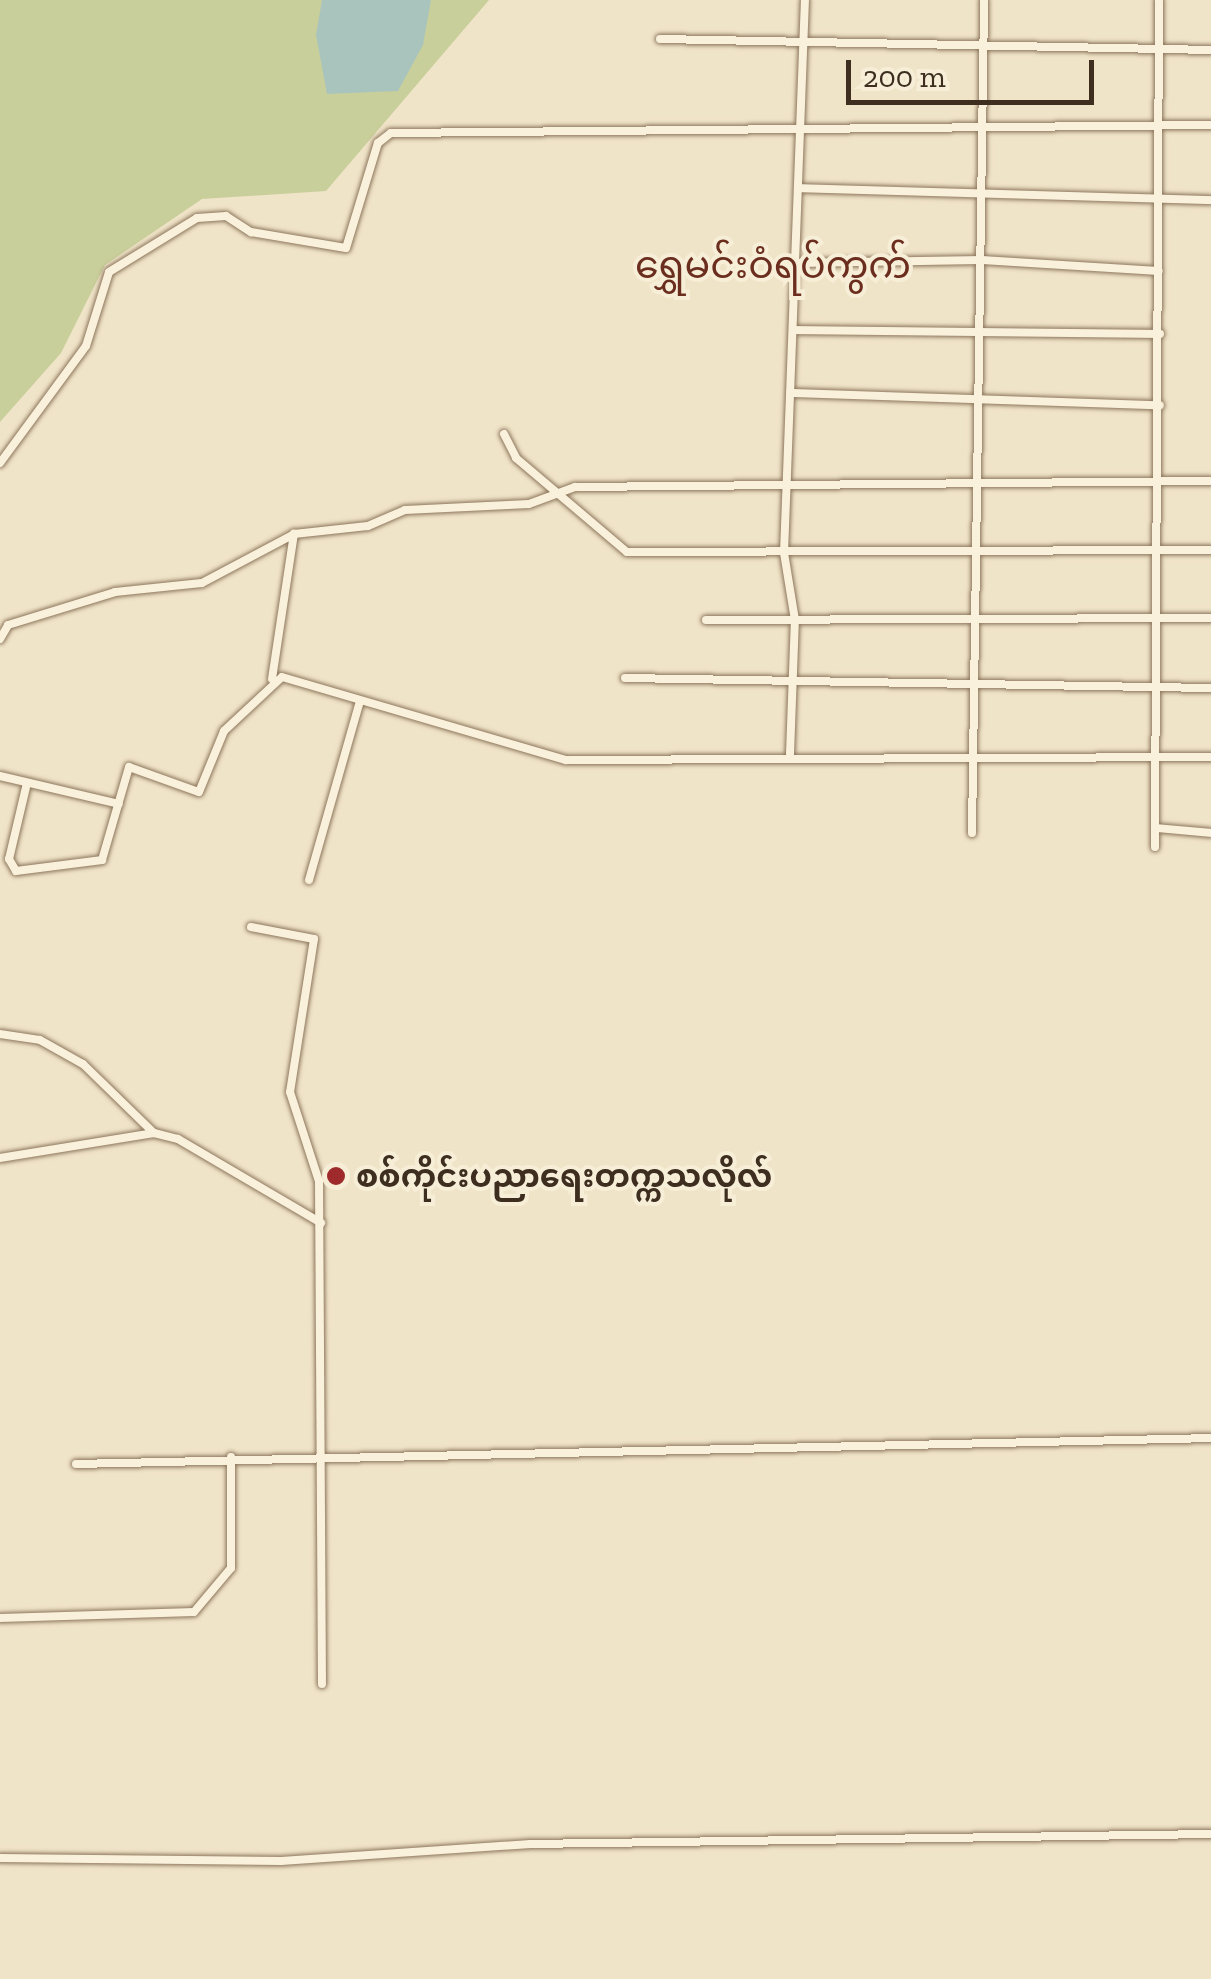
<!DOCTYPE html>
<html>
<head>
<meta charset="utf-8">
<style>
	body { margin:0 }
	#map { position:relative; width:1211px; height:1979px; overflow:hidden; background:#f0e4c8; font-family:"Zilla Slab","Noto Sans Myanmar",serif }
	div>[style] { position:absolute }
	.green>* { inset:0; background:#c9cf9b }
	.water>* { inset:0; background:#a9c4bc }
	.roads { filter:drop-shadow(0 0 2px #8d765c) drop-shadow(0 0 2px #8d765c) }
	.minor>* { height:8px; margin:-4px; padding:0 4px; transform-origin:4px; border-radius:4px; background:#faf1dc }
	.dots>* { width:28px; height:28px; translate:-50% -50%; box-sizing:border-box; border:5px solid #f7eed8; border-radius:50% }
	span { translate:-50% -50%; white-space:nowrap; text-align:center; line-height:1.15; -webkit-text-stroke:8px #f7eed8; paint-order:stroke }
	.poi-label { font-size:32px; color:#3d2e20; font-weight:700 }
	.left { translate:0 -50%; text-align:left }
	.quarter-label { font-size:38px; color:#6b2e1e }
	.scale { position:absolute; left:846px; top:60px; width:248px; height:45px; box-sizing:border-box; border:5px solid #3d2e20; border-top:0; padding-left:12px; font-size:30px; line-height:35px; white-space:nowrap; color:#3d2e20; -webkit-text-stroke:8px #f7eed8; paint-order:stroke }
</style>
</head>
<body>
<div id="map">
	<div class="green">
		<div style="clip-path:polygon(0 0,489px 0,326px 191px,202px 199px,105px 265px,61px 353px,0 422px)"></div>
	</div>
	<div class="water">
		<div style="clip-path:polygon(322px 0,431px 0,423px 45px,398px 91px,327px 94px,316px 35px)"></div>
	</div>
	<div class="roads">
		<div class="minor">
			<div style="left:660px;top:39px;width:551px;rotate:1.14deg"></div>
			<div style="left:798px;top:188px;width:413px;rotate:1.7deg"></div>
			<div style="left:795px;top:263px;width:187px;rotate:-0.9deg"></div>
			<div style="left:982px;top:260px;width:177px;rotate:3.6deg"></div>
			<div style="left:793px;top:330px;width:367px;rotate:0.6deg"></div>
			<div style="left:790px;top:393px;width:370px;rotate:1.9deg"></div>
			<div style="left:504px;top:434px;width:27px;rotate:63deg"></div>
			<div style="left:516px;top:458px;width:145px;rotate:40.3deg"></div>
			<div style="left:627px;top:552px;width:584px;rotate:-0.2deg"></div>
			<div style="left:0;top:463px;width:145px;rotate:-53.7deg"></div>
			<div style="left:86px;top:346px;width:77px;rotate:-72.7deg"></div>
			<div style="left:109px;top:272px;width:103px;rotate:-31.5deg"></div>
			<div style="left:197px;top:218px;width:29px;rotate:-4deg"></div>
			<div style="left:226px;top:216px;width:30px;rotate:33deg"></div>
			<div style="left:251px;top:232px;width:96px;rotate:9.6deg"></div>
			<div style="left:346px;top:248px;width:110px;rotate:-73.1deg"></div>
			<div style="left:378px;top:143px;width:16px;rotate:-38deg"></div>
			<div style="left:391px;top:133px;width:820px;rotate:-0.56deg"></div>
			<div style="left:706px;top:620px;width:505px;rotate:-0.23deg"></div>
			<div style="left:0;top:639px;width:16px;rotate:-60deg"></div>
			<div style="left:8px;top:625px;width:112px;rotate:-17.1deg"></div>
			<div style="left:115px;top:592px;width:87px;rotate:-5.9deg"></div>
			<div style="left:202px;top:583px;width:104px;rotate:-28deg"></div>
			<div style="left:294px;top:534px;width:74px;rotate:-6.2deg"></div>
			<div style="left:368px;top:526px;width:40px;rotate:-23.4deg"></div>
			<div style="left:405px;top:510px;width:124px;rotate:-2.8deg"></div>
			<div style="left:529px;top:504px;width:49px;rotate:-20.3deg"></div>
			<div style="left:575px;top:487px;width:636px;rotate:-0.54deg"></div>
			<div style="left:625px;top:678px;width:586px;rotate:0.98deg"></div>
			<div style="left:272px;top:679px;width:147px;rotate:-81.4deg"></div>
			<div style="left:790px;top:754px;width:134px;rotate:-87.9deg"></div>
			<div style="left:795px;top:620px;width:68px;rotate:-99.3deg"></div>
			<div style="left:784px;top:553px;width:553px;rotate:-87.83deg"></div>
			<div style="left:0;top:776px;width:122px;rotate:13.2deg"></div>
			<div style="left:27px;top:783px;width:78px;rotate:103.3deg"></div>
			<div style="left:9px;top:859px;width:14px;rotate:60deg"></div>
			<div style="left:16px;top:871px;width:87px;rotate:-7.3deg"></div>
			<div style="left:102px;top:860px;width:97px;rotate:-73.8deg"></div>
			<div style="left:129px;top:767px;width:74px;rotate:19.7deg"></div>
			<div style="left:199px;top:792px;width:66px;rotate:-67.7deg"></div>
			<div style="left:224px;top:731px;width:79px;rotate:-43deg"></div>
			<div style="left:282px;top:677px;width:296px;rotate:16.3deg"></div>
			<div style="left:566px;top:760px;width:645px;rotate:-0.27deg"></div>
			<div style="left:1156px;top:828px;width:55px;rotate:5.2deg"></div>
			<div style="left:972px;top:833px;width:833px;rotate:-89.17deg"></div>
			<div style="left:1155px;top:847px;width:847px;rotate:-89.73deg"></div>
			<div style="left:309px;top:880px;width:186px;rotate:-74.1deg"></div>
			<div style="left:251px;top:927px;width:64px;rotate:10.8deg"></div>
			<div style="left:314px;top:939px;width:155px;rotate:98.9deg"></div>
			<div style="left:290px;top:1092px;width:94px;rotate:72deg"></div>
			<div style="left:319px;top:1181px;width:503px;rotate:89.66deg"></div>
			<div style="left:0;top:1034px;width:40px;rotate:8.5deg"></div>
			<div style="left:40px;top:1040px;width:49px;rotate:29.2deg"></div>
			<div style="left:83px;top:1064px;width:99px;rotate:44.2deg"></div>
			<div style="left:0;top:1158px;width:156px;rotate:-9.2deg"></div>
			<div style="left:154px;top:1133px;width:25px;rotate:14deg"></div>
			<div style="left:178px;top:1139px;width:166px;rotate:30.4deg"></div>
			<div style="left:76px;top:1464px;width:1135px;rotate:-1.31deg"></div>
			<div style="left:0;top:1618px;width:194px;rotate:-1.8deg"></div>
			<div style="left:194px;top:1612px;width:57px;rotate:-49.9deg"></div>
			<div style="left:231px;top:1568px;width:111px;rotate:-90deg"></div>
			<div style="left:0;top:1858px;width:281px;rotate:0.6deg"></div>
			<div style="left:281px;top:1861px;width:250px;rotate:-3.9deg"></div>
			<div style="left:530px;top:1844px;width:681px;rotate:-0.84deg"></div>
		</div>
	</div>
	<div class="dots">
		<div style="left:336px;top:1176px;background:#9e2a2b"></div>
	</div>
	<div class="poi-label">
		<span class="left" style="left:356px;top:1176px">စစ်ကိုင်းပညာရေးတက္ကသလိုလ်</span>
	</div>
	<div class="quarter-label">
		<span style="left:773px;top:266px">ရွှေမင်းဝံရပ်ကွက်</span>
	</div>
	<div class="scale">200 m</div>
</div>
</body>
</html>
